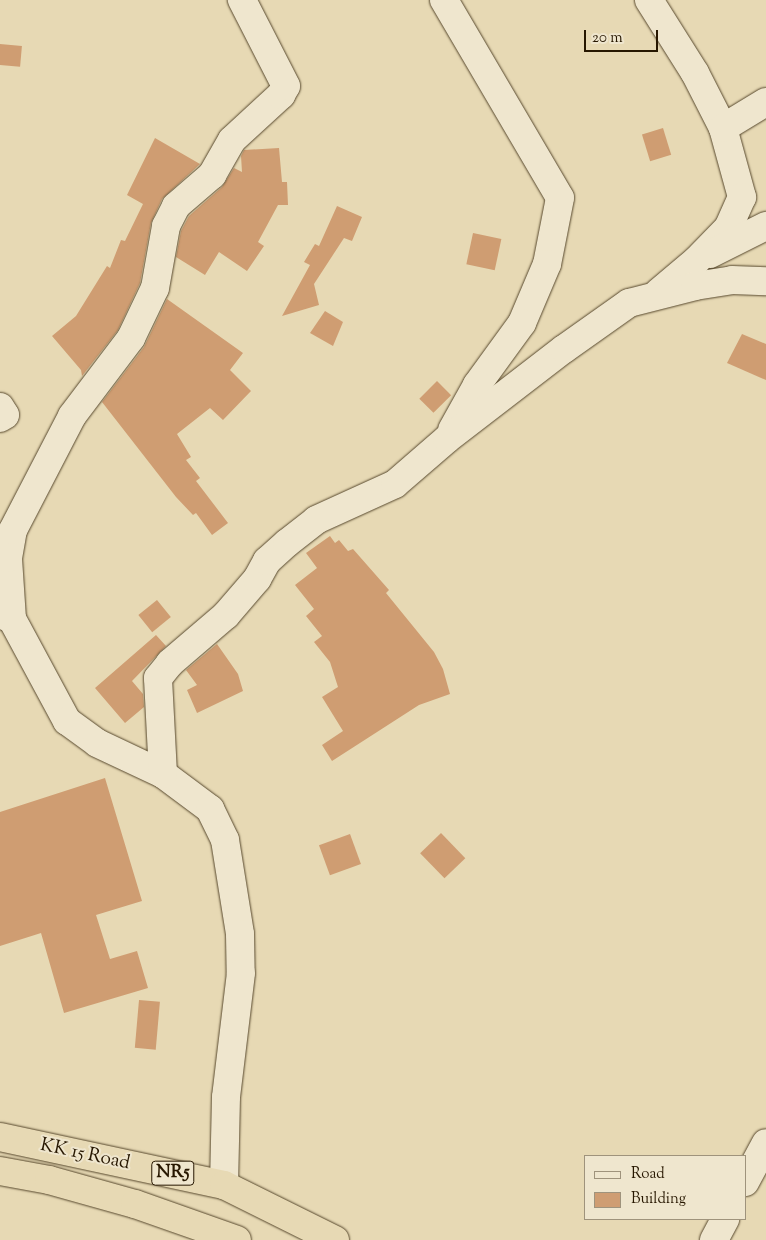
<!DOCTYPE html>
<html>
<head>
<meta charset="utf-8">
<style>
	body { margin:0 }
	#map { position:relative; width:766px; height:1240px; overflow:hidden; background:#e7d9b4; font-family:"Sorts Mill Goudy",serif }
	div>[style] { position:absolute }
	.building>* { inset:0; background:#cf9d72; transform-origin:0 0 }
	.roads { filter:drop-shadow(0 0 1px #57482d) drop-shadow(0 0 1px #57482d) }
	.street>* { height:28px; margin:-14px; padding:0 14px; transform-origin:14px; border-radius:14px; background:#efe6ce }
	.highway>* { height:28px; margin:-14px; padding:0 14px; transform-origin:14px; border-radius:14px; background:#e7d9b4 }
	span { translate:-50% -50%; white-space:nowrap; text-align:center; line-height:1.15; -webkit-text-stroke:4px #efe6ce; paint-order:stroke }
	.shield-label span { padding:1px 4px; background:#efe6ce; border:1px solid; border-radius:4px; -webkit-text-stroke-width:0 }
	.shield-label { font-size:18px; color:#271700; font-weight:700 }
	.street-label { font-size:19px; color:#271700 }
	.legend { position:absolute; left:584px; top:1155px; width:162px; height:65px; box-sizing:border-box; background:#efe6ce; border:1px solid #9f937c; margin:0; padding:6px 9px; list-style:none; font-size:15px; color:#271700 }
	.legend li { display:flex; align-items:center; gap:10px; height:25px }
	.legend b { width:25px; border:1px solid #9f937c }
	.scale { position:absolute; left:584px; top:30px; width:74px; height:22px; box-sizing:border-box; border:2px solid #271700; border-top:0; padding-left:6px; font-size:15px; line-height:18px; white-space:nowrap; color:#271700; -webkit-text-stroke:4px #efe6ce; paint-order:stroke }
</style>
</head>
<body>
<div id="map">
	<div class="building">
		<div style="left:0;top:44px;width:22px;height:21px;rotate:5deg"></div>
		<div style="left:663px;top:128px;width:28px;height:22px;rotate:73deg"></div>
		<div style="clip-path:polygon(155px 138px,200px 164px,162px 199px,151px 223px,140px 283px,118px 330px,82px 376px,81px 370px,52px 336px,76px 316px,107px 266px,110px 268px,121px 240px,125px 241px,143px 204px,127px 195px)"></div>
		<div style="clip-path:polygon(279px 148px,282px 182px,287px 182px,288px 205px,278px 205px,258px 242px,264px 246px,247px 271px,219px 252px,205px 275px,176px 257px,181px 231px,189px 216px,222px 187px,234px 168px,242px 172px,241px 156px,244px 150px)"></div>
		<div style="clip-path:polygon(337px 206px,362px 217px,352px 241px,344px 238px,314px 284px,319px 305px,282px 316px,310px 265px,304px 262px,315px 244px,319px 246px)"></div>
		<div style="left:473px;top:233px;width:29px;height:32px;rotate:12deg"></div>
		<div style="clip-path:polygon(167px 299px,243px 353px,230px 370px,251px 391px,223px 420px,210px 408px,177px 434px,191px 457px,186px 460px,200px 478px,196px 481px,228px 523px,212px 535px,196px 513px,193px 515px,176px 497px,102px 402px,144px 347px)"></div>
		<div style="clip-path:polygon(325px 311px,343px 322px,333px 346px,310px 333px)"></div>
		<div style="clip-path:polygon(742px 334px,766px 344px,766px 380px,727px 363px)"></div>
		<div style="left:437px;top:381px;width:20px;height:25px;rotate:45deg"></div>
		<div style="clip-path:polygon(330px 536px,335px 543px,339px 540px,348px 551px,353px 549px,389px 590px,386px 593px,434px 652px,443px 669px,450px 694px,419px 705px,332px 761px,322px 745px,343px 731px,322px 697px,338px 687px,330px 662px,314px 642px,322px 636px,306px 616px,314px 609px,295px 585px,317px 568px,306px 553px)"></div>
		<div style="left:157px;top:600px;width:22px;height:24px;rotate:51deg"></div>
		<div style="clip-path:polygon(156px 635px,166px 646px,132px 681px,143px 694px,144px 707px,125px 723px,95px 688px)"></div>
		<div style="clip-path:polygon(217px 644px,238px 674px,243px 691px,197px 713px,187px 690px,197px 685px,186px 670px)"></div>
		<div style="clip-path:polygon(105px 778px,142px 901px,96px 915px,110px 959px,137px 951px,148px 988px,64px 1013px,41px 933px,0 946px,0 812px)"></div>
		<div style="left:441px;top:833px;width:35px;height:29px;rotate:46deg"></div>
		<div style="left:350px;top:834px;width:32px;height:33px;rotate:70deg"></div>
		<div style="left:139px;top:1000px;width:21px;height:48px;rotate:5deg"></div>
	</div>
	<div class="roads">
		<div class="street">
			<div style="left:444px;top:0;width:229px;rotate:59.6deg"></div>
			<div style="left:560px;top:198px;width:67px;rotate:101.1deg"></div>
			<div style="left:547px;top:264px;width:64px;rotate:113deg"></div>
			<div style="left:522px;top:323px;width:77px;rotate:126deg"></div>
			<div style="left:477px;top:385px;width:51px;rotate:119.1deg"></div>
			<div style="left:649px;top:0;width:86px;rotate:57.8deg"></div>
			<div style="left:695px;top:73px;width:62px;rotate:63deg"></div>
			<div style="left:723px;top:128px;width:72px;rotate:74.6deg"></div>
			<div style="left:742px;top:197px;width:34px;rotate:114deg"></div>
			<div style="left:728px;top:228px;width:45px;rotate:134.1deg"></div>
			<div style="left:697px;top:260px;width:50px;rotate:139.9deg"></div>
			<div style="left:723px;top:128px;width:50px;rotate:-31.2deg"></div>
			<div style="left:710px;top:254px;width:63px;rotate:-26.6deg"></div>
			<div style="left:0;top:407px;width:9px;rotate:58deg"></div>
			<div style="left:5px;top:415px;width:6px;rotate:149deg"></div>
			<div style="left:0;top:614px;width:13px;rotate:23deg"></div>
			<div style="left:12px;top:619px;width:116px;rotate:61.7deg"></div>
			<div style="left:67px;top:721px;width:37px;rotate:36deg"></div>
			<div style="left:97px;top:743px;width:73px;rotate:25.2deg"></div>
			<div style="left:163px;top:774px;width:59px;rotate:36.7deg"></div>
			<div style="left:210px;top:809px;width:34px;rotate:64deg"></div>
			<div style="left:225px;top:840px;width:95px;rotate:80.9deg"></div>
			<div style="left:240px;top:934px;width:39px;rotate:89deg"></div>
			<div style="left:241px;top:973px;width:125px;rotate:96.9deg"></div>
			<div style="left:226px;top:1097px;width:88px;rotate:91.3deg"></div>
			<div style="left:12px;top:619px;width:61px;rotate:-93.8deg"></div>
			<div style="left:8px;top:558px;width:28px;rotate:-80deg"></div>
			<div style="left:13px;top:530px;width:128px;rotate:-62.6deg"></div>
			<div style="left:72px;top:416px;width:98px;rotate:-52.9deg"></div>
			<div style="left:131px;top:338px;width:55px;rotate:-64.4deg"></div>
			<div style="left:155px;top:288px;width:63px;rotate:-79.9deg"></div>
			<div style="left:166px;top:226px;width:22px;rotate:-63deg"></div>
			<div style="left:176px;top:206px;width:48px;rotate:-40.7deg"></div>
			<div style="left:212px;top:175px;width:40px;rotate:-60.3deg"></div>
			<div style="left:232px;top:140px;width:67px;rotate:-42.6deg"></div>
			<div style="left:281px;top:95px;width:10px;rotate:-61deg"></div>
			<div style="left:286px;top:86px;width:97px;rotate:-117.1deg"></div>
			<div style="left:163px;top:774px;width:96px;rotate:-93deg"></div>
			<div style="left:158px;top:678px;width:19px;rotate:-51deg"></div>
			<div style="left:170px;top:663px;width:74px;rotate:-40.6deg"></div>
			<div style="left:226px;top:615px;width:48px;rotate:-49.3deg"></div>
			<div style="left:257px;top:579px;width:21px;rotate:-61deg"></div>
			<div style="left:267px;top:561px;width:27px;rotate:-42deg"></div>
			<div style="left:287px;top:543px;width:37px;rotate:-38deg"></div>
			<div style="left:316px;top:520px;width:87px;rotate:-24.5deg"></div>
			<div style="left:395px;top:484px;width:69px;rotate:-40.9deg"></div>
			<div style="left:447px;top:439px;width:148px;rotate:-37.6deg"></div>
			<div style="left:564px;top:349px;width:80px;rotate:-35.3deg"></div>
			<div style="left:629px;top:303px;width:68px;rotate:-14.4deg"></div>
			<div style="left:695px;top:286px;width:37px;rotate:-9deg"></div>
			<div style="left:732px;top:280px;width:34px;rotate:2deg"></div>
			<div style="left:745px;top:1182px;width:44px;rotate:-61.7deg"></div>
			<div style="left:714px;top:1240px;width:24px;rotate:-62deg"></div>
		</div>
		<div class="highway">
			<div style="left:0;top:1137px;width:229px;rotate:12.1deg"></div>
			<div style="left:224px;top:1185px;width:124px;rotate:26.4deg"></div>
			<div style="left:0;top:1171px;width:50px;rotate:10.4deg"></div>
			<div style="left:49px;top:1180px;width:89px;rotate:15.6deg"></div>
			<div style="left:135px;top:1204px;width:108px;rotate:19.4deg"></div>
		</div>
	</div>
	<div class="shield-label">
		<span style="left:173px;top:1173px">NR5</span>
	</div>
	<div class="street-label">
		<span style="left:85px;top:1155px;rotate:12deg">KK 15 Road</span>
	</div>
	<ul class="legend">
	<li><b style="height:6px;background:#efe6ce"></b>Road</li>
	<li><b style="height:14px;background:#cf9d72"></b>Building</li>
	</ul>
	<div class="scale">20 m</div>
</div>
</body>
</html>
